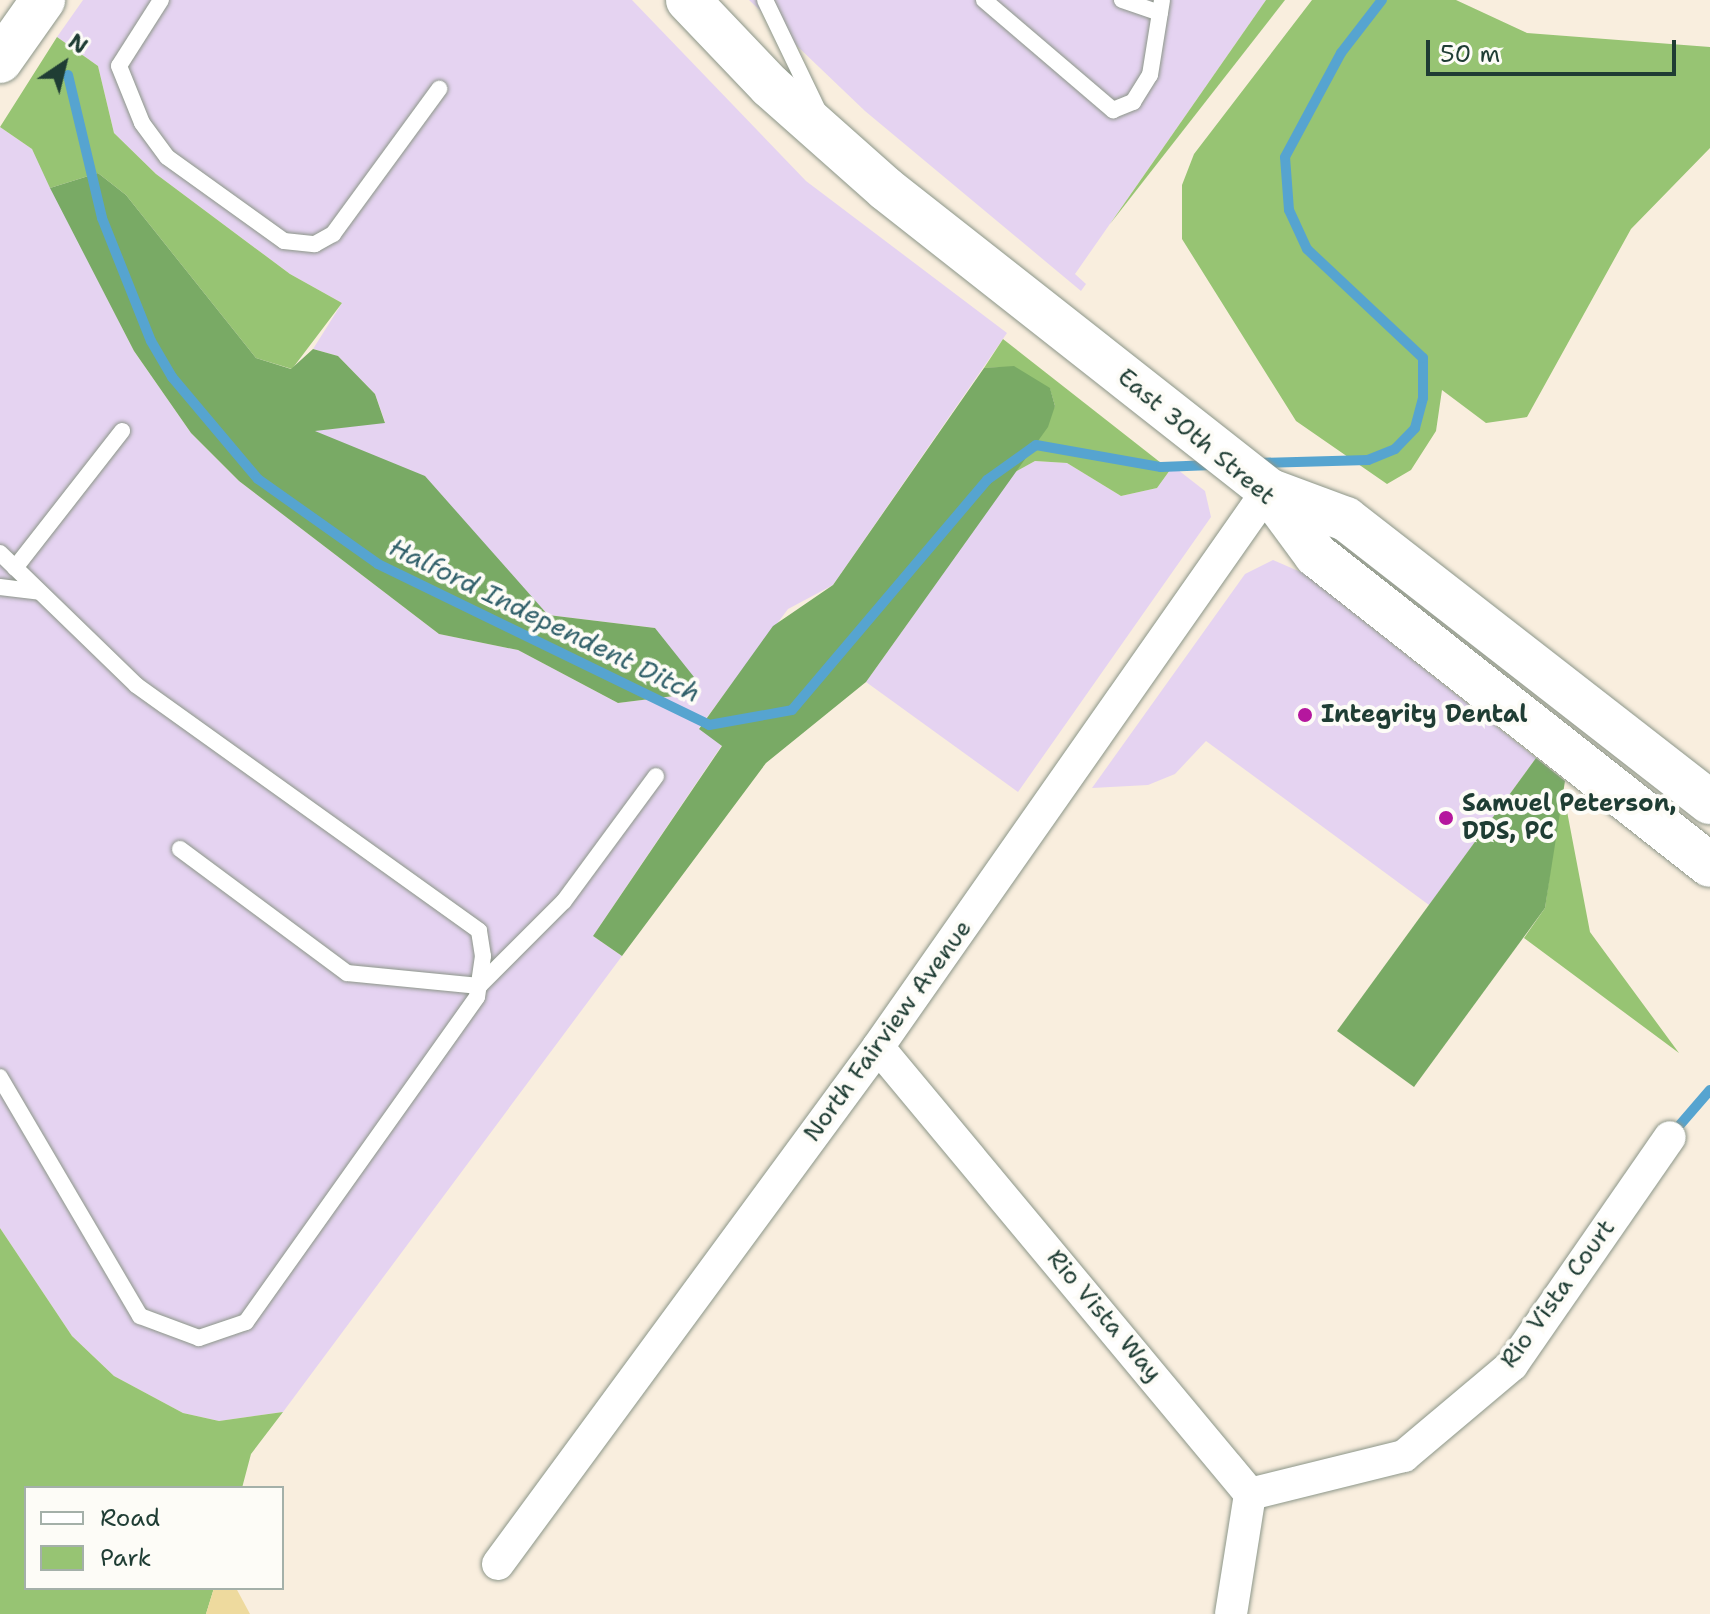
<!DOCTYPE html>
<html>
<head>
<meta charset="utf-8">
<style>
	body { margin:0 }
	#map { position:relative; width:1710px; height:1614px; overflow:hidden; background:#f9eede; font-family:"Shantell Sans",sans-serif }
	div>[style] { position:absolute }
	.built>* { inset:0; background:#e5d3f1 }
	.green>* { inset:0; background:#97c473 }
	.forest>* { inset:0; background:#79aa65 }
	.sand>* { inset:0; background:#eeda9e }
	.stream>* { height:10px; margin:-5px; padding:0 5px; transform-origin:5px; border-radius:5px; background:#56a4d0 }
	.roads { filter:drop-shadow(0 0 2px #8c9689) drop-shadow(0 0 2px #8c9689) }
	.lane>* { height:16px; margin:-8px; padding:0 8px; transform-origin:8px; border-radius:8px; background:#fff }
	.street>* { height:32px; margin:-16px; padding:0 16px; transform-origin:16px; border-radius:16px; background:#fff }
	.secondary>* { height:44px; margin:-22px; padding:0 22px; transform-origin:22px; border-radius:22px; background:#fff }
	.dots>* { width:22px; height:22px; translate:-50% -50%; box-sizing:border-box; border:4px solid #fdfcf7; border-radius:50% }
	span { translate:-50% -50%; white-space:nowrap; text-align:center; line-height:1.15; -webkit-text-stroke:8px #fdfcf7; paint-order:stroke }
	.street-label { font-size:24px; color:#1f3d34 }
	.poi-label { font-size:24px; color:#1f3d34; font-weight:700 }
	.left { translate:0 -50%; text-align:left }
	.water-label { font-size:26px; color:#32616b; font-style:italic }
	.legend { position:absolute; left:24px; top:1486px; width:260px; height:104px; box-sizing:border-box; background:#fdfcf7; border:2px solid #a4b0a9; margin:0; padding:10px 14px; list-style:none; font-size:24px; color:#1f3d34 }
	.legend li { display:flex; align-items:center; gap:16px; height:40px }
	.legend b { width:40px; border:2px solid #a4b0a9 }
	.north { position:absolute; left:24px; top:24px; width:80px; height:80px; -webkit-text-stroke:6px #fdfcf7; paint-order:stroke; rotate:35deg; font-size:22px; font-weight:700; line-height:32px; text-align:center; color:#1f3d34 }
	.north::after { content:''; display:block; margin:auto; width:28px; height:36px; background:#1f3d34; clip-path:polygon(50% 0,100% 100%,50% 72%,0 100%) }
	.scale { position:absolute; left:1426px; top:40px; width:250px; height:36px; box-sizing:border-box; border:4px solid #1f3d34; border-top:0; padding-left:10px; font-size:24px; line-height:28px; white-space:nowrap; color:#1f3d34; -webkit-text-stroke:6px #fdfcf7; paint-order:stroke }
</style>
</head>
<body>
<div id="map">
	<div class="built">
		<div style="clip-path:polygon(83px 0,632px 0,806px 181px,1007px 333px,833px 585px,788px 609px,699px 728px,722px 745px,593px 936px,622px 956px,283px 1412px,219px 1421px,183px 1413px,114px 1376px,72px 1336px,0 1228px,0 127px,32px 149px,134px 351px,191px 433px,239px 481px,439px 634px,518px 650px,618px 703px,682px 695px,655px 628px,548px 615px,476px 536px,359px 451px,313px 431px,385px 422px,375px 394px,338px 356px,313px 349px,342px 303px,290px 274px,156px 174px,114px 133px,98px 66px,57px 37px)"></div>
		<div style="clip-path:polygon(749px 0,1266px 0,1075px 274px,1086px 284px,1081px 291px,865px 111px)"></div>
		<div style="clip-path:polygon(1035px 461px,1067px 463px,1121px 496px,1157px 488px,1173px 466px,1205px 491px,1211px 517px,1018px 792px,866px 682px,1015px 472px)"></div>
		<div style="clip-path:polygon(1273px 560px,1303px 573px,1536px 758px,1429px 905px,1206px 741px,1175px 774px,1148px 785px,1092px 788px,1245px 574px)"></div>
	</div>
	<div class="green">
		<div style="clip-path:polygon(1266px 0,1285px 0,1110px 224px)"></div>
		<div style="clip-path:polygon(1312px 0,1456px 0,1527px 33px,1710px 47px,1710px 148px,1631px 229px,1527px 417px,1486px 423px,1442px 390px,1436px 431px,1411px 470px,1387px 484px,1296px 421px,1182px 239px,1182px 185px,1194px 154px)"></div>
		<div style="clip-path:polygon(57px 37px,98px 66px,114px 133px,156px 174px,290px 274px,342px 303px,292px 369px,256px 358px,126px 195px,98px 173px,50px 188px,32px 149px,0 127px)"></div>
		<div style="clip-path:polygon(1003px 339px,1170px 470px,1157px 488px,1121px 496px,1067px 463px,1035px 461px,1015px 472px,1055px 406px,1050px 389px,1014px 367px,984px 368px)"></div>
		<div style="clip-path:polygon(1562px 785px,1590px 932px,1679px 1053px,1524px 938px,1545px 908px)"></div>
		<div style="clip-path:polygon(0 1228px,72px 1336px,114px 1376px,183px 1413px,219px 1421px,283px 1412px,251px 1454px,242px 1488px,26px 1488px,26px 1588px,214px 1588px,206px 1614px,0 1614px)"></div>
	</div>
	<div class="forest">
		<div style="clip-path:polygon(98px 173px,126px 195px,256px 358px,291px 369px,313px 349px,338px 356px,375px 394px,385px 423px,315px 431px,425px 476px,548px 615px,655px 628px,694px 677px,682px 695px,618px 703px,518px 650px,439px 634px,239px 481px,191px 433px,134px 351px,50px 188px)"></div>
		<div style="clip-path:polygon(1014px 366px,1050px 388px,1055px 406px,1048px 427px,866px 682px,766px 763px,622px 956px,593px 936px,722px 746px,699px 729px,773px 626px,833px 585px,984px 368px)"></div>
		<div style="clip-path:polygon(1536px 758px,1565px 781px,1545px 908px,1414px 1087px,1337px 1031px)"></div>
	</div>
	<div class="sand">
		<div style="clip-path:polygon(214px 1588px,236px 1588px,250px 1614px,206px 1614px)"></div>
	</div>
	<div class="stream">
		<div style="left:68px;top:75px;width:147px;rotate:76.6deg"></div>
		<div style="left:102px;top:218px;width:132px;rotate:68.3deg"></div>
		<div style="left:151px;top:341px;width:42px;rotate:59.7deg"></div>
		<div style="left:172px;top:377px;width:133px;rotate:49.9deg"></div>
		<div style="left:258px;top:479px;width:147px;rotate:35.3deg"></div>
		<div style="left:378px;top:564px;width:368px;rotate:25.9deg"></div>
		<div style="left:709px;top:725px;width:84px;rotate:-10.2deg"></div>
		<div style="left:792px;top:710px;width:302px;rotate:-49.7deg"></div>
		<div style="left:987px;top:480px;width:60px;rotate:-35.5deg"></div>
		<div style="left:1036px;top:445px;width:127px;rotate:10deg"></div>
		<div style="left:1161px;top:467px;width:51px;rotate:-2.2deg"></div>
		<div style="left:1256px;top:463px;width:112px;rotate:-1.5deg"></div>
		<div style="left:1368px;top:460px;width:29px;rotate:-22deg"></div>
		<div style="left:1395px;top:449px;width:29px;rotate:-46deg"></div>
		<div style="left:1415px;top:428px;width:31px;rotate:-75deg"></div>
		<div style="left:1423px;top:398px;width:40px;rotate:-90deg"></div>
		<div style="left:1423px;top:358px;width:159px;rotate:-136.8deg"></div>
		<div style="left:1307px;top:249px;width:43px;rotate:-114.8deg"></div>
		<div style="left:1289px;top:210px;width:53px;rotate:-94.3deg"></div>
		<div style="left:1285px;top:157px;width:118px;rotate:-61.7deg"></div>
		<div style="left:1341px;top:53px;width:67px;rotate:-52.3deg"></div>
		<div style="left:1672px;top:1134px;width:58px;rotate:-49.2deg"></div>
	</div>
	<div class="roads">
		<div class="lane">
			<div style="left:161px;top:0;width:78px;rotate:122.5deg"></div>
			<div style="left:119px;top:66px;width:61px;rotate:68deg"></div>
			<div style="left:142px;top:123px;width:42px;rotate:53.7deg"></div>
			<div style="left:167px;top:157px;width:144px;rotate:35.7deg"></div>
			<div style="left:284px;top:241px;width:31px;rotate:6deg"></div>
			<div style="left:315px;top:244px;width:21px;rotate:-29deg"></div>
			<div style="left:333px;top:234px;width:180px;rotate:-53.8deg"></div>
			<div style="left:765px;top:0;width:122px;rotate:64.3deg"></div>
			<div style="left:984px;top:0;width:170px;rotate:40.5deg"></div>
			<div style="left:1113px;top:110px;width:22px;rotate:-22deg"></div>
			<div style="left:1133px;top:102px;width:32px;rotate:-58deg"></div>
			<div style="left:1150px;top:75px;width:76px;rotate:-80.9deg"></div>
			<div style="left:1122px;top:0;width:40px;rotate:18.9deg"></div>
			<div style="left:0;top:553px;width:190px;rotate:44.1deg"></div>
			<div style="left:136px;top:685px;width:422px;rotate:35.6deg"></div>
			<div style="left:479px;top:931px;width:25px;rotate:81deg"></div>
			<div style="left:483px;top:956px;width:41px;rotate:98.3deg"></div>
			<div style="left:477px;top:997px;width:399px;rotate:125.4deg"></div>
			<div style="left:246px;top:1322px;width:50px;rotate:161.2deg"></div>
			<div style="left:199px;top:1338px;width:63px;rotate:-159.6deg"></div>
			<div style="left:140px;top:1316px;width:277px;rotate:-120.4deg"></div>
			<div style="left:15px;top:568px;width:174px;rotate:-52deg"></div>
			<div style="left:0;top:587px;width:38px;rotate:7deg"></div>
			<div style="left:180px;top:849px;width:208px;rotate:36.6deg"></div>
			<div style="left:347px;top:973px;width:133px;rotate:5.6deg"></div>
			<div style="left:479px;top:986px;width:120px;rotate:-45deg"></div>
			<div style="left:564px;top:901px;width:155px;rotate:-53.6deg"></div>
		</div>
		<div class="street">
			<div style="left:878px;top:1047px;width:582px;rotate:50.23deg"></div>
			<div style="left:1250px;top:1494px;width:121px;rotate:99deg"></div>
			<div style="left:1250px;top:1494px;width:159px;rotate:-13.9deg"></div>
			<div style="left:1404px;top:1456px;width:141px;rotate:-40.1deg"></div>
			<div style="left:1512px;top:1365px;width:277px;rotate:-55.3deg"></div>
			<div style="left:498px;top:1564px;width:642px;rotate:-53.68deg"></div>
			<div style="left:878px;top:1047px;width:680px;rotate:-55deg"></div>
		</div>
		<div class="secondary">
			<div style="left:688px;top:0;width:119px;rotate:46.4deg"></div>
			<div style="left:770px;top:86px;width:155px;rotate:41.6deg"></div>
			<div style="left:886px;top:189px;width:486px;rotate:38.2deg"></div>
			<div style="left:1268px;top:490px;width:81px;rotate:53.6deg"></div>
			<div style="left:1316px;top:555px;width:501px;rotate:38.2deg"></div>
			<div style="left:0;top:61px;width:75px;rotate:-54.8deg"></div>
			<div style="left:1268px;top:490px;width:83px;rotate:20.4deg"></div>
			<div style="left:1346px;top:519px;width:461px;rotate:37.9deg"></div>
		</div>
	</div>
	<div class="dots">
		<div style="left:1305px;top:715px;background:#b5179e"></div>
		<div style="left:1446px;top:818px;background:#b5179e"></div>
	</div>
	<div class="street-label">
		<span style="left:1196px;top:437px;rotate:40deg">East 30th Street</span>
		<span style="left:888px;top:1031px;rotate:-54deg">North Fairview Avenue</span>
		<span style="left:1558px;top:1294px;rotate:-54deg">Rio Vista Court</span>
		<span style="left:1104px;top:1316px;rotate:50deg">Rio Vista Way</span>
	</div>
	<div class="poi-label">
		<span class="left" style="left:1321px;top:715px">Integrity Dental</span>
		<span class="left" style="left:1462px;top:818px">Samuel Peterson,<br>DDS, PC</span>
	</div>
	<div class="water-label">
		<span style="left:545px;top:620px;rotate:26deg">Halford Independent Ditch</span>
	</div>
	<ul class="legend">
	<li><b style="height:10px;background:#fff"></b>Road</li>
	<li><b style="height:22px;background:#97c473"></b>Park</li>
	</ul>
	<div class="north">N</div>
	<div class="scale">50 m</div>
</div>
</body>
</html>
